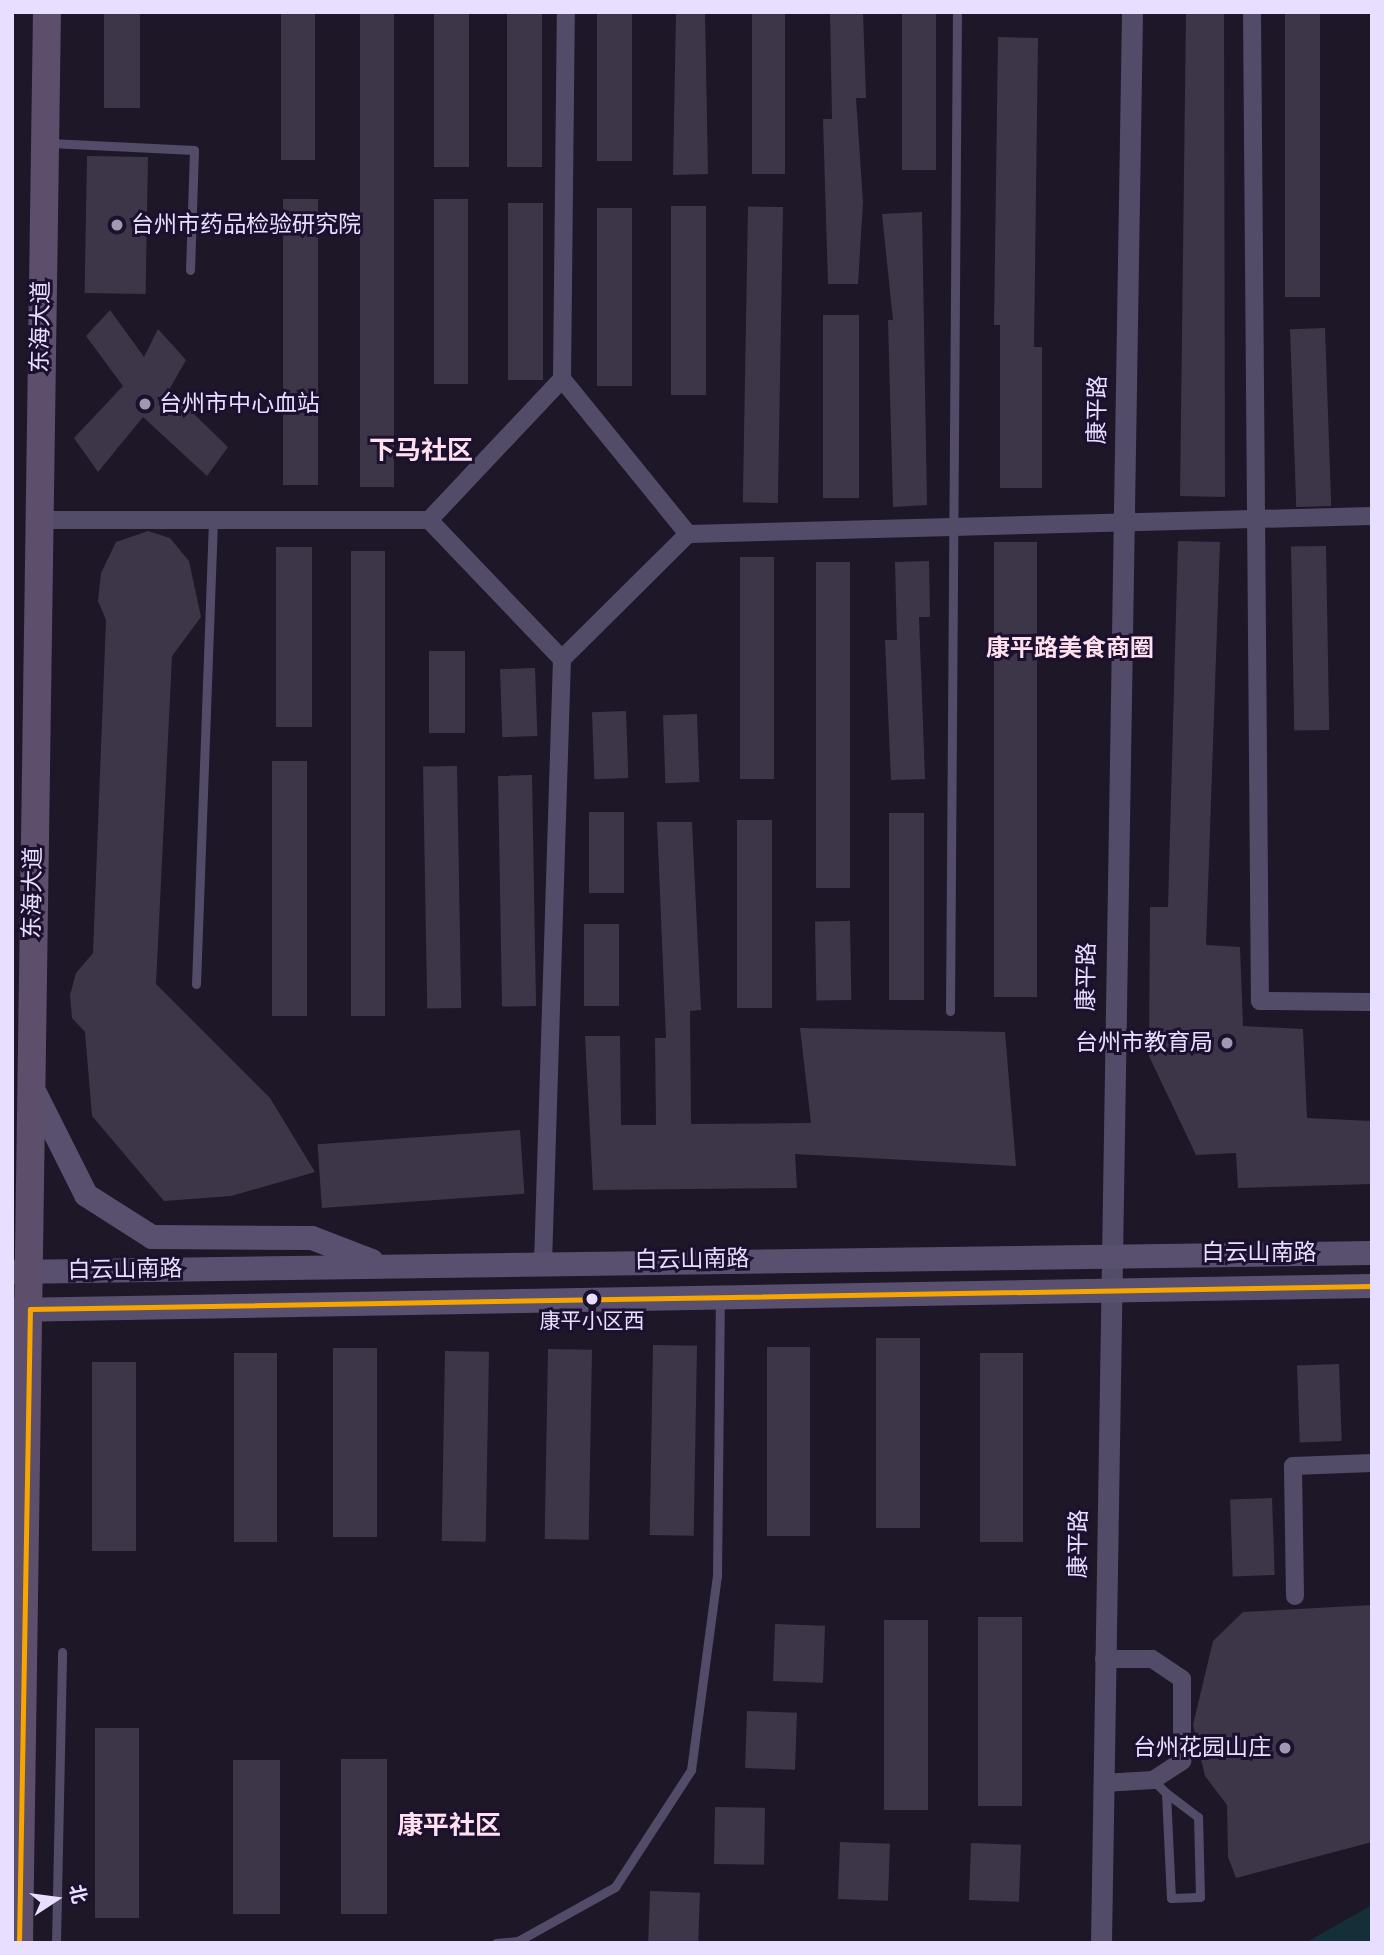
<!DOCTYPE html>
<html>
<head>
<meta charset="utf-8">
<style>
	body { margin:0 }
	#map { position:relative; width:1384px; height:1955px; overflow:hidden; background:#1d1728; font-family:"Sofia Sans Condensed","Noto Sans SC",sans-serif }
	div>[style] { position:absolute }
	.green>* { inset:0; background:#142f37 }
	.building>* { inset:0; background:#3d3649; transform-origin:0 0 }
	.service>* { height:9px; margin:-4.5px; padding:0 4.5px; transform-origin:4.5px; border-radius:4.5px; background:#534c69 }
	.minor>* { height:18px; margin:-9px; padding:0 9px; transform-origin:9px; border-radius:9px; background:#534c69 }
	.tertiary>* { height:21px; margin:-10.5px; padding:0 10.5px; transform-origin:10.5px; border-radius:10.5px; background:#534c69 }
	.secondary>* { height:24px; margin:-12px; padding:0 12px; transform-origin:12px; border-radius:12px; background:#58506e }
	.primary>* { height:28px; margin:-14px; padding:0 14px; transform-origin:14px; border-radius:14px; background:#5d4e6c }
	.bus-1>* { height:5px; margin:-2.5px; padding:0 2.5px; transform-origin:2.5px; border-radius:2.5px; background:#f7a600 }
	.dots>* { width:19px; height:19px; translate:-50% -50%; box-sizing:border-box; border:4px solid #1c102f; border-radius:50% }
	span { translate:-50% -50%; white-space:nowrap; text-align:center; line-height:1.15; -webkit-text-stroke:6px #1c102f; paint-order:stroke }
	.bus-label { font-size:21px; color:#e8deff }
	.poi-label { font-size:23px; color:#e8deff }
	.left { translate:0 -50%; text-align:left }
	.right { translate:-100% -50%; text-align:right }
	.street-label { font-size:23px; color:#e8deff }
	.neighbourhood-label { font-size:24px; color:#ffe0ee; font-weight:700 }
	.quarter-label { font-size:26px; color:#ffe0ee; font-weight:700 }
	.frame { position:absolute; inset:0; border:14px solid #e8deff; pointer-events:none }
	.north { position:absolute; left:21px; top:1864px; width:70px; height:70px; -webkit-text-stroke:5px #1c102f; paint-order:stroke; rotate:77deg; font-size:19px; font-weight:700; line-height:28px; text-align:center; color:#e8deff }
	.north::after { content:''; display:block; margin:auto; width:24px; height:32px; background:#e8deff; clip-path:polygon(50% 0,100% 100%,50% 72%,0 100%) }
</style>
</head>
<body>
<div id="map">
	<div class="green">
		<div style="clip-path:polygon(1372px 1905px,1372px 1943px,1305px 1943px)"></div>
	</div>
	<div class="building">
		<div style="left:104px;top:12px;width:36px;height:96px"></div>
		<div style="left:281px;top:12px;width:34px;height:148px"></div>
		<div style="left:360px;top:12px;width:34px;height:475px"></div>
		<div style="left:434px;top:12px;width:35px;height:155px"></div>
		<div style="left:507px;top:12px;width:35px;height:155px"></div>
		<div style="left:597px;top:12px;width:35px;height:149px"></div>
		<div style="clip-path:polygon(676px 12px,705px 12px,708px 174px,673px 175px)"></div>
		<div style="left:752px;top:12px;width:33px;height:162px"></div>
		<div style="clip-path:polygon(830px 12px,863px 12px,866px 98px,856px 98px,863px 202px,858px 284px,828px 284px,823px 119px,832px 119px)"></div>
		<div style="left:902px;top:12px;width:34px;height:158px"></div>
		<div style="clip-path:polygon(1186px 12px,1224px 12px,1225px 497px,1180px 496px)"></div>
		<div style="left:1285px;top:12px;width:35px;height:285px"></div>
		<div style="clip-path:polygon(998px 37px,1038px 38px,1034px 347px,1042px 347px,1042px 488px,1000px 488px,1000px 325px,994px 325px)"></div>
		<div style="left:87px;top:156px;width:61px;height:137px;rotate:1deg"></div>
		<div style="left:283px;top:199px;width:35px;height:286px"></div>
		<div style="left:434px;top:199px;width:34px;height:185px"></div>
		<div style="left:508px;top:203px;width:35px;height:177px"></div>
		<div style="left:671px;top:206px;width:35px;height:189px"></div>
		<div style="left:783px;top:207px;width:296px;height:35px;rotate:91deg"></div>
		<div style="left:597px;top:208px;width:35px;height:178px"></div>
		<div style="clip-path:polygon(922px 212px,927px 505px,893px 507px,888px 320px,893px 320px,882px 214px)"></div>
		<div style="clip-path:polygon(110px 310px,144px 357px,158px 329px,186px 360px,169px 390px,228px 447px,207px 476px,143px 417px,98px 472px,74px 438px,123px 386px,86px 336px)"></div>
		<div style="left:823px;top:315px;width:36px;height:183px"></div>
		<div style="left:1325px;top:328px;width:178px;height:35px;rotate:88deg"></div>
		<div style="clip-path:polygon(148px 531px,170px 538px,189px 561px,201px 617px,172px 656px,156px 984px,270px 1098px,315px 1172px,231px 1196px,164px 1201px,92px 1116px,85px 1032px,72px 1018px,70px 995px,76px 973px,93px 953px,106px 620px,98px 601px,101px 573px,116px 542px)"></div>
		<div style="clip-path:polygon(1178px 541px,1220px 542px,1206px 945px,1240px 947px,1243px 1026px,1303px 1029px,1307px 1118px,1372px 1121px,1372px 1184px,1238px 1188px,1236px 1153px,1196px 1155px,1149px 1056px,1150px 907px,1168px 907px)"></div>
		<div style="left:994px;top:542px;width:43px;height:455px"></div>
		<div style="left:1326px;top:546px;width:184px;height:35px;rotate:89deg"></div>
		<div style="left:276px;top:547px;width:36px;height:180px"></div>
		<div style="left:351px;top:551px;width:34px;height:465px"></div>
		<div style="left:774px;top:557px;width:222px;height:34px;rotate:90deg"></div>
		<div style="clip-path:polygon(929px 561px,930px 617px,919px 617px,925px 779px,891px 780px,885px 640px,897px 640px,895px 562px)"></div>
		<div style="left:850px;top:562px;width:326px;height:34px;rotate:90deg"></div>
		<div style="left:429px;top:651px;width:36px;height:82px"></div>
		<div style="left:535px;top:668px;width:68px;height:35px;rotate:88deg"></div>
		<div style="left:626px;top:711px;width:67px;height:34px;rotate:88deg"></div>
		<div style="left:697px;top:714px;width:68px;height:34px;rotate:88deg"></div>
		<div style="left:272px;top:761px;width:35px;height:255px"></div>
		<div style="left:457px;top:766px;width:242px;height:34px;rotate:89deg"></div>
		<div style="left:532px;top:775px;width:231px;height:34px;rotate:89deg"></div>
		<div style="left:589px;top:812px;width:35px;height:81px"></div>
		<div style="left:889px;top:813px;width:35px;height:187px"></div>
		<div style="left:737px;top:820px;width:35px;height:188px"></div>
		<div style="clip-path:polygon(657px 822px,692px 822px,701px 1010px,690px 1011px,691px 1124px,811px 1123px,800px 1028px,1005px 1032px,1016px 1166px,795px 1154px,797px 1188px,593px 1190px,585px 1036px,620px 1036px,621px 1125px,656px 1125px,655px 1038px,666px 1038px)"></div>
		<div style="left:850px;top:921px;width:79px;height:35px;rotate:89deg"></div>
		<div style="left:584px;top:924px;width:35px;height:82px"></div>
		<div style="left:520px;top:1130px;width:64px;height:203px;rotate:86deg"></div>
		<div style="left:876px;top:1338px;width:44px;height:190px"></div>
		<div style="left:653px;top:1345px;width:44px;height:190px;rotate:1deg"></div>
		<div style="left:767px;top:1347px;width:43px;height:189px"></div>
		<div style="left:333px;top:1348px;width:44px;height:189px"></div>
		<div style="left:548px;top:1349px;width:44px;height:190px;rotate:1deg"></div>
		<div style="left:445px;top:1351px;width:44px;height:190px;rotate:1deg"></div>
		<div style="left:234px;top:1353px;width:43px;height:189px"></div>
		<div style="left:980px;top:1353px;width:43px;height:189px"></div>
		<div style="left:92px;top:1362px;width:44px;height:189px"></div>
		<div style="left:1339px;top:1364px;width:77px;height:42px;rotate:88deg"></div>
		<div style="left:1272px;top:1498px;width:77px;height:42px;rotate:88deg"></div>
		<div style="clip-path:polygon(1372px 1605px,1372px 1842px,1236px 1878px,1228px 1857px,1227px 1805px,1205px 1776px,1193px 1725px,1213px 1641px,1243px 1612px)"></div>
		<div style="left:978px;top:1617px;width:44px;height:189px"></div>
		<div style="left:884px;top:1620px;width:44px;height:190px"></div>
		<div style="left:775px;top:1624px;width:50px;height:57px;rotate:2deg"></div>
		<div style="left:747px;top:1711px;width:50px;height:57px;rotate:2deg"></div>
		<div style="left:95px;top:1728px;width:44px;height:190px"></div>
		<div style="left:341px;top:1759px;width:46px;height:155px"></div>
		<div style="left:233px;top:1760px;width:47px;height:154px"></div>
		<div style="left:715px;top:1807px;width:50px;height:57px;rotate:1deg"></div>
		<div style="left:840px;top:1842px;width:50px;height:57px;rotate:2deg"></div>
		<div style="left:971px;top:1843px;width:50px;height:57px;rotate:2deg"></div>
		<div style="left:650px;top:1891px;width:50px;height:52px;rotate:2deg"></div>
	</div>
	<div class="service">
		<div style="left:50px;top:143px;width:144px;rotate:2.8deg"></div>
		<div style="left:194px;top:150px;width:120px;rotate:91.9deg"></div>
		<div style="left:196px;top:984px;width:464px;rotate:-87.9deg"></div>
		<div style="left:950px;top:1011px;width:999px;rotate:-89.6deg"></div>
		<div style="left:1153px;top:1780px;width:18px;rotate:45deg"></div>
		<div style="left:1166px;top:1793px;width:105px;rotate:87.3deg"></div>
		<div style="left:1171px;top:1898px;width:29px;rotate:-2deg"></div>
		<div style="left:1200px;top:1897px;width:80px;rotate:-91.4deg"></div>
		<div style="left:1198px;top:1817px;width:40px;rotate:-143deg"></div>
		<div style="left:56px;top:1943px;width:291px;rotate:-88.8deg"></div>
		<div style="left:496px;top:1943px;width:22px;rotate:-5deg"></div>
		<div style="left:518px;top:1941px;width:111px;rotate:-29.1deg"></div>
		<div style="left:615px;top:1887px;width:140px;rotate:-57deg"></div>
		<div style="left:691px;top:1770px;width:196px;rotate:-82.4deg"></div>
		<div style="left:717px;top:1576px;width:277px;rotate:-89.4deg"></div>
	</div>
	<div class="minor">
		<div style="left:1252px;top:12px;width:989px;rotate:89.54deg"></div>
		<div style="left:1260px;top:1001px;width:112px;rotate:0.5deg"></div>
		<div style="left:562px;top:379px;width:367px;rotate:-89.4deg"></div>
		<div style="left:37px;top:520px;width:392px"></div>
		<div style="left:688px;top:534px;width:200px;rotate:-129.1deg"></div>
		<div style="left:562px;top:379px;width:194px;rotate:133.3deg"></div>
		<div style="left:429px;top:520px;width:192px;rotate:46.3deg"></div>
		<div style="left:562px;top:659px;width:177px;rotate:-44.8deg"></div>
		<div style="left:688px;top:534px;width:684px;rotate:-1.51deg"></div>
		<div style="left:543px;top:1263px;width:604px;rotate:-88.2deg"></div>
		<div style="left:1295px;top:1596px;width:130px;rotate:-90.9deg"></div>
		<div style="left:1293px;top:1466px;width:79px;rotate:-2.2deg"></div>
		<div style="left:1103px;top:1783px;width:50px;rotate:-3.4deg"></div>
		<div style="left:1153px;top:1780px;width:35px;rotate:-33deg"></div>
		<div style="left:1182px;top:1761px;width:82px;rotate:-90deg"></div>
		<div style="left:1182px;top:1679px;width:36px;rotate:-146deg"></div>
		<div style="left:1152px;top:1659px;width:48px;rotate:180deg"></div>
	</div>
	<div class="tertiary">
		<div style="left:1101px;top:1943px;width:1931px;rotate:-89.08deg"></div>
	</div>
	<div class="secondary">
		<div style="left:31px;top:1085px;width:123px;rotate:63.4deg"></div>
		<div style="left:86px;top:1195px;width:78px;rotate:32.5deg"></div>
		<div style="left:152px;top:1237px;width:160px;rotate:0.4deg"></div>
		<div style="left:312px;top:1238px;width:64px;rotate:21deg"></div>
		<div style="left:12px;top:1272px;width:1360px;rotate:-0.8deg"></div>
		<div style="left:12px;top:1310px;width:1360px;rotate:-1.01deg"></div>
	</div>
	<div class="primary">
		<div style="left:19px;top:1943px;width:1931px;rotate:-89.17deg"></div>
	</div>
	<div class="bus-1">
		<div style="left:19px;top:1943px;width:634px;rotate:-89.01deg"></div>
		<div style="left:30px;top:1309px;width:1342px;rotate:-0.98deg"></div>
	</div>
	<div class="dots">
		<div style="left:117px;top:225px;background:#a198b4"></div>
		<div style="left:145px;top:404px;background:#a198b4"></div>
		<div style="left:1227px;top:1043px;background:#a198b4"></div>
		<div style="left:592px;top:1299px;background:#e8deff"></div>
		<div style="left:1285px;top:1748px;background:#a198b4"></div>
	</div>
	<div class="bus-label">
		<span style="left:592px;top:1322px">康平小区西</span>
	</div>
	<div class="poi-label">
		<span class="left" style="left:131px;top:225px">台州市药品检验研究院</span>
		<span class="left" style="left:159px;top:404px">台州市中心血站</span>
		<span class="right" style="left:1213px;top:1043px">台州市教育局</span>
		<span class="right" style="left:1271px;top:1748px">台州花园山庄</span>
	</div>
	<div class="street-label">
		<span style="left:41px;top:327px;rotate:-89deg">东海大道</span>
		<span style="left:1098px;top:410px;rotate:-89deg">康平路</span>
		<span style="left:33px;top:893px;rotate:-89deg">东海大道</span>
		<span style="left:1087px;top:977px;rotate:-89deg">康平路</span>
		<span style="left:1259px;top:1253px">白云山南路</span>
		<span style="left:692px;top:1260px;rotate:-1deg">白云山南路</span>
		<span style="left:125px;top:1270px;rotate:-1deg">白云山南路</span>
		<span style="left:1079px;top:1544px;rotate:-89deg">康平路</span>
	</div>
	<div class="neighbourhood-label">
		<span style="left:1070px;top:649px">康平路美食商圈</span>
	</div>
	<div class="quarter-label">
		<span style="left:421px;top:452px">下马社区</span>
		<span style="left:449px;top:1827px">康平社区</span>
	</div>
	<div class="frame"></div>
	<div class="north">北</div>
</div>
</body>
</html>
